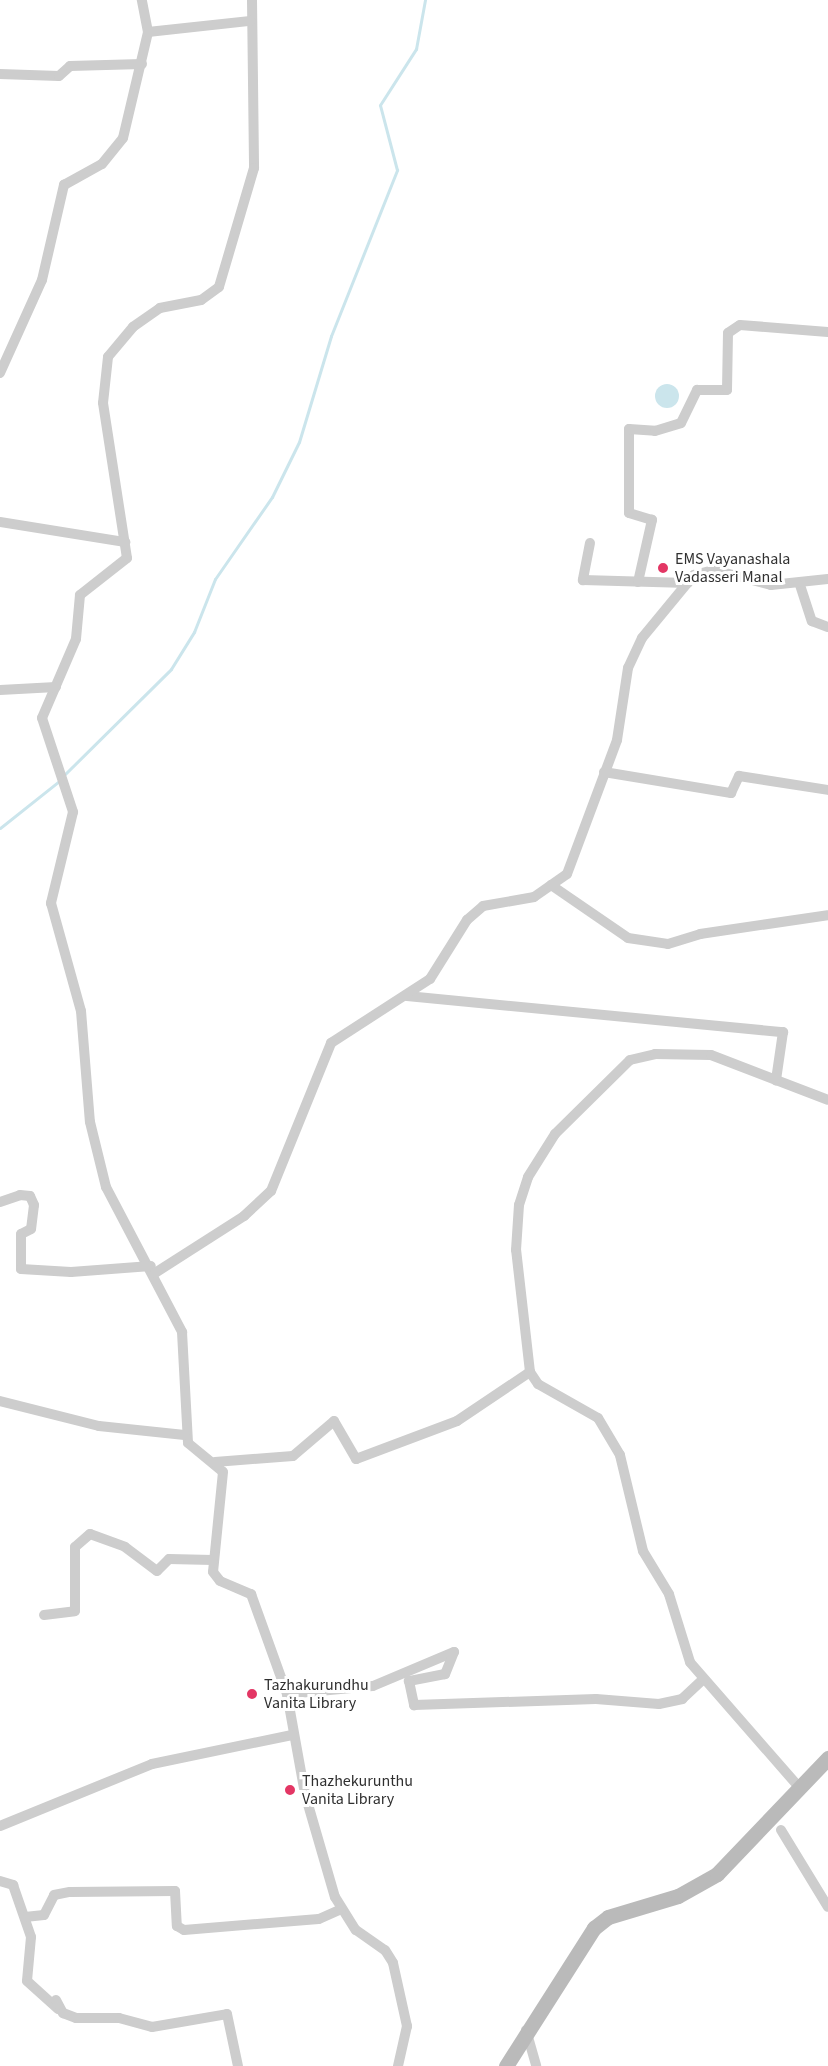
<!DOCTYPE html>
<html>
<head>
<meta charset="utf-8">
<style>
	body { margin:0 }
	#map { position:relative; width:828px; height:2066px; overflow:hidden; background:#fff; font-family:"Source Sans 3",sans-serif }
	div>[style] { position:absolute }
	.water>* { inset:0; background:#cbe5ec }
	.round { border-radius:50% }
	.stream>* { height:3px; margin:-1.5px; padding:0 1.5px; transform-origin:1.5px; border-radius:1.5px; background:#cbe5ec }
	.street>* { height:10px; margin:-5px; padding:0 5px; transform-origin:5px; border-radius:5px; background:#cdcdcd }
	.secondary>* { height:15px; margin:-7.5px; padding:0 7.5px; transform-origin:7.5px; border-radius:7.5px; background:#bababa }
	.dots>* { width:16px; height:16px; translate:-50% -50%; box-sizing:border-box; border:3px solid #fff; border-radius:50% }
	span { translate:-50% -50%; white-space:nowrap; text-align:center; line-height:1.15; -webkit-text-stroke:6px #fff; paint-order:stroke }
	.poi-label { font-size:16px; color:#303030 }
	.left { translate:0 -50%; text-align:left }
</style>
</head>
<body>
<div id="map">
	<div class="water">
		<div class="round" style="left:655px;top:384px;width:24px;height:24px"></div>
	</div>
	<div class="stream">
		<div style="left:63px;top:776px;width:152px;rotate:-44.7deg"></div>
		<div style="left:171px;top:669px;width:44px;rotate:-58.1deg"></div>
		<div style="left:194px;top:632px;width:57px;rotate:-68.4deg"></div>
		<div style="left:215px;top:579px;width:100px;rotate:-55.2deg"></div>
		<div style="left:272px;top:497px;width:61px;rotate:-63.9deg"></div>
		<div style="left:299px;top:442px;width:111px;rotate:-73.2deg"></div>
		<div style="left:331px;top:336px;width:179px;rotate:-68.3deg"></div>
		<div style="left:397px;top:170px;width:67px;rotate:-104.7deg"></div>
		<div style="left:380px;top:105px;width:67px;rotate:-57.3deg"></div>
		<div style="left:416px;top:49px;width:50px;rotate:-79.6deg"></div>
		<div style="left:0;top:828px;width:75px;rotate:-38.5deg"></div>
	</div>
	<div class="street">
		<div style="left:252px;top:0;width:168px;rotate:89.3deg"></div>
		<div style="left:254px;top:168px;width:124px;rotate:106.4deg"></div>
		<div style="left:219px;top:287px;width:22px;rotate:144deg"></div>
		<div style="left:201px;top:300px;width:42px;rotate:169deg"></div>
		<div style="left:160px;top:308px;width:33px;rotate:145deg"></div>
		<div style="left:133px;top:327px;width:39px;rotate:130deg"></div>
		<div style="left:108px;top:357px;width:46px;rotate:96.2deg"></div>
		<div style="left:103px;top:403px;width:157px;rotate:81.2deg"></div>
		<div style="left:127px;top:558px;width:60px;rotate:141.8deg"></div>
		<div style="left:80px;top:595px;width:44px;rotate:95.2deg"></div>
		<div style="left:76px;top:639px;width:86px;rotate:113.3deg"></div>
		<div style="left:42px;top:718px;width:99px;rotate:71.7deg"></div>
		<div style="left:73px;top:812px;width:94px;rotate:103.6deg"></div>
		<div style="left:51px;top:903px;width:112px;rotate:74.5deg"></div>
		<div style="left:81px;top:1011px;width:111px;rotate:85.4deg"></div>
		<div style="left:90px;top:1122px;width:67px;rotate:76.2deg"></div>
		<div style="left:106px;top:1187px;width:164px;rotate:62.3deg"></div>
		<div style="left:182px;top:1332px;width:111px;rotate:86.9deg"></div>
		<div style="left:188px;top:1443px;width:45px;rotate:39.6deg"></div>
		<div style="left:223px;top:1472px;width:100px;rotate:95.7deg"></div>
		<div style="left:213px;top:1572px;width:11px;rotate:52deg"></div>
		<div style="left:220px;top:1581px;width:34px;rotate:23deg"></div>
		<div style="left:251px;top:1594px;width:106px;rotate:70.2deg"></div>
		<div style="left:287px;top:1694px;width:102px;rotate:79.8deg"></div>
		<div style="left:305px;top:1794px;width:107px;rotate:73.8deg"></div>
		<div style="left:335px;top:1897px;width:39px;rotate:58deg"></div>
		<div style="left:356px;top:1930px;width:35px;rotate:35deg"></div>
		<div style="left:385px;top:1950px;width:15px;rotate:58deg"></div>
		<div style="left:393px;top:1963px;width:65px;rotate:77.5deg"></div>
		<div style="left:407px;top:2026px;width:41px;rotate:102.7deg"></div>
		<div style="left:148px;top:32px;width:103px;rotate:-6.2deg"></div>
		<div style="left:0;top:74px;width:59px;rotate:1.9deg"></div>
		<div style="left:59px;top:76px;width:15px;rotate:-42deg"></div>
		<div style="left:70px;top:66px;width:72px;rotate:-1.6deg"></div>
		<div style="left:0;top:373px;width:102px;rotate:-65.7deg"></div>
		<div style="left:42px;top:280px;width:98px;rotate:-77deg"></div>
		<div style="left:64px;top:185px;width:43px;rotate:-28.9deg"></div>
		<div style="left:102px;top:164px;width:33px;rotate:-51deg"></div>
		<div style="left:123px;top:138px;width:109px;rotate:-76.7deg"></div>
		<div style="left:148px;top:32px;width:33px;rotate:-101deg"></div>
		<div style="left:0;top:522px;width:127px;rotate:9.1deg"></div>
		<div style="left:590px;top:543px;width:38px;rotate:101deg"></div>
		<div style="left:583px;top:580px;width:105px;rotate:1.6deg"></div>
		<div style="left:638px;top:582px;width:64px;rotate:-77.3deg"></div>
		<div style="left:652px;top:520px;width:24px;rotate:-163deg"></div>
		<div style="left:629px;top:513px;width:84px;rotate:-90deg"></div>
		<div style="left:629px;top:429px;width:26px;rotate:4deg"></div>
		<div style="left:655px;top:431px;width:27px;rotate:-17deg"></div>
		<div style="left:681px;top:423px;width:37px;rotate:-64deg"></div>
		<div style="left:697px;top:390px;width:30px"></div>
		<div style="left:727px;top:390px;width:57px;rotate:-89deg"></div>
		<div style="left:728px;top:333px;width:14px;rotate:-34deg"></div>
		<div style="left:740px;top:325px;width:88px;rotate:4.5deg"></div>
		<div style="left:800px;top:585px;width:38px;rotate:72deg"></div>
		<div style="left:812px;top:621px;width:17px;rotate:21deg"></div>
		<div style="left:0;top:690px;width:56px;rotate:-3.1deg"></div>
		<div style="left:604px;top:772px;width:129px;rotate:9.4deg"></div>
		<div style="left:731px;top:793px;width:19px;rotate:-65deg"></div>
		<div style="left:739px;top:776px;width:90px;rotate:8.9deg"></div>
		<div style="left:551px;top:885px;width:93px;rotate:34.5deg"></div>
		<div style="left:628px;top:938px;width:40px;rotate:8.5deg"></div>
		<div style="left:668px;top:944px;width:34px;rotate:-17deg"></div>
		<div style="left:700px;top:934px;width:129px;rotate:-8.4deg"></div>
		<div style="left:407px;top:996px;width:378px;rotate:5.5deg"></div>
		<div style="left:783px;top:1032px;width:49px;rotate:98.3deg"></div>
		<div style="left:0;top:1202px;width:21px;rotate:-19deg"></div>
		<div style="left:20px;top:1195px;width:10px;rotate:6deg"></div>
		<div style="left:30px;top:1196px;width:10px;rotate:66deg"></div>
		<div style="left:34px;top:1205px;width:24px;rotate:97deg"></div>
		<div style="left:31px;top:1229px;width:11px;rotate:153deg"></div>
		<div style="left:21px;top:1234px;width:35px;rotate:90deg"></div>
		<div style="left:21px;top:1269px;width:50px;rotate:3.4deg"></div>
		<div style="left:71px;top:1272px;width:80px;rotate:-4.3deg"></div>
		<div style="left:155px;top:1273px;width:106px;rotate:-32.6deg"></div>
		<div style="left:244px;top:1216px;width:37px;rotate:-43deg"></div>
		<div style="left:271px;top:1191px;width:160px;rotate:-67.9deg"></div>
		<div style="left:331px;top:1043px;width:118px;rotate:-32.9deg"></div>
		<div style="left:430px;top:979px;width:70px;rotate:-57.9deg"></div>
		<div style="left:467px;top:920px;width:21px;rotate:-41deg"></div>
		<div style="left:483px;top:906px;width:52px;rotate:-10deg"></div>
		<div style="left:534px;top:897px;width:40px;rotate:-34.9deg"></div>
		<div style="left:567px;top:874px;width:143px;rotate:-69.5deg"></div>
		<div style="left:617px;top:740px;width:73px;rotate:-81.3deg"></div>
		<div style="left:628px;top:668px;width:33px;rotate:-65deg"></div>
		<div style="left:642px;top:638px;width:82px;rotate:-50.5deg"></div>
		<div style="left:694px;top:575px;width:21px;rotate:-14deg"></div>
		<div style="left:714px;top:570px;width:59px;rotate:14.7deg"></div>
		<div style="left:771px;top:585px;width:57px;rotate:-6deg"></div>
		<div style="left:0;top:1401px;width:102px;rotate:14.2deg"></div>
		<div style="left:99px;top:1426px;width:86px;rotate:6deg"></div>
		<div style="left:215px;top:1462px;width:78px;rotate:-4.4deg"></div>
		<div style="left:293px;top:1456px;width:54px;rotate:-40.5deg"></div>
		<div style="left:334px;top:1421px;width:44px;rotate:59.9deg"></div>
		<div style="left:356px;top:1459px;width:108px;rotate:-20.6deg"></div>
		<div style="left:457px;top:1421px;width:88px;rotate:-33.9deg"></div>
		<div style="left:44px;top:1615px;width:31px;rotate:-7deg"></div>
		<div style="left:75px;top:1611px;width:64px;rotate:-90deg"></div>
		<div style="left:75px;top:1547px;width:20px;rotate:-41deg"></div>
		<div style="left:90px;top:1534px;width:37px;rotate:20deg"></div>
		<div style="left:125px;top:1547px;width:40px;rotate:37deg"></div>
		<div style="left:157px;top:1571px;width:17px;rotate:-45deg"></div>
		<div style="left:169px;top:1559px;width:44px;rotate:1.3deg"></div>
		<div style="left:287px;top:1694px;width:86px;rotate:-5.3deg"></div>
		<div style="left:373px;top:1686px;width:88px;rotate:-22.8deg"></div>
		<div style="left:454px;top:1652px;width:24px;rotate:112deg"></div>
		<div style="left:445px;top:1674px;width:37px;rotate:169deg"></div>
		<div style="left:409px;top:1681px;width:25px;rotate:78deg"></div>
		<div style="left:414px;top:1705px;width:182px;rotate:-1.9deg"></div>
		<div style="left:596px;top:1699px;width:63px;rotate:4.5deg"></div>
		<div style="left:659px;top:1704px;width:24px;rotate:-12deg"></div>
		<div style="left:682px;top:1699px;width:26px;rotate:-43deg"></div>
		<div style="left:798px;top:1786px;width:164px;rotate:-131.1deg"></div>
		<div style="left:690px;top:1662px;width:71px;rotate:-107.2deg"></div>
		<div style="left:669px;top:1594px;width:50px;rotate:-121.2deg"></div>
		<div style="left:643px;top:1551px;width:99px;rotate:-103.5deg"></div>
		<div style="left:620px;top:1455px;width:43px;rotate:-120.7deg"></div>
		<div style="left:598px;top:1418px;width:69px;rotate:-150.5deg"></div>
		<div style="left:538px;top:1384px;width:14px;rotate:-124deg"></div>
		<div style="left:530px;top:1372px;width:123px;rotate:-96.5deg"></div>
		<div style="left:516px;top:1250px;width:45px;rotate:-86.2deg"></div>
		<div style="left:519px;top:1205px;width:29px;rotate:-72deg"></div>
		<div style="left:528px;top:1177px;width:51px;rotate:-57.9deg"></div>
		<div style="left:555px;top:1134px;width:105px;rotate:-44.6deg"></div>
		<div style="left:630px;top:1060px;width:26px;rotate:-13deg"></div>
		<div style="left:655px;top:1054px;width:56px;rotate:1deg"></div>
		<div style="left:711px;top:1055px;width:125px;rotate:21deg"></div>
		<div style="left:0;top:1826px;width:164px;rotate:-22.2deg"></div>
		<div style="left:152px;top:1764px;width:143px;rotate:-11.7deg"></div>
		<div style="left:781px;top:1830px;width:90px;rotate:58.6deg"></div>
		<div style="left:0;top:1881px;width:14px;rotate:17deg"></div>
		<div style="left:13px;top:1885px;width:55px;rotate:70.9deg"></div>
		<div style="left:31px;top:1937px;width:44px;rotate:95.2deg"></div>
		<div style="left:27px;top:1981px;width:42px;rotate:42.1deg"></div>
		<div style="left:25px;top:1917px;width:19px;rotate:-6deg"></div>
		<div style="left:44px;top:1915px;width:22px;rotate:-63deg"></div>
		<div style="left:54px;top:1895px;width:16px;rotate:-11deg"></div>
		<div style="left:70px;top:1892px;width:105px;rotate:-0.5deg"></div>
		<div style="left:175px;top:1891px;width:35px;rotate:87deg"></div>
		<div style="left:177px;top:1926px;width:8px;rotate:30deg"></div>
		<div style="left:184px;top:1930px;width:135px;rotate:-4.7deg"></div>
		<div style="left:319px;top:1919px;width:24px;rotate:-24deg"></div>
		<div style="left:56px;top:2000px;width:15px;rotate:62deg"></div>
		<div style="left:63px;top:2013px;width:14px;rotate:21deg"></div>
		<div style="left:76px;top:2018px;width:43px"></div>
		<div style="left:119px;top:2018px;width:34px;rotate:15deg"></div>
		<div style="left:152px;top:2027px;width:76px;rotate:-9.8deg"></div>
		<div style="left:227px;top:2014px;width:53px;rotate:78.1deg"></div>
		<div style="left:526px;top:2030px;width:37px;rotate:74deg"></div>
	</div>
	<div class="secondary">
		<div style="left:506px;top:2066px;width:164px;rotate:-57.5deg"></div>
		<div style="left:594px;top:1928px;width:18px;rotate:-38deg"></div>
		<div style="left:608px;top:1917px;width:73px;rotate:-16.7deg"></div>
		<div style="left:678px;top:1896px;width:45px;rotate:-29.4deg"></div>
		<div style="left:717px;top:1874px;width:161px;rotate:-46.3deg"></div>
	</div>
	<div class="dots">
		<div style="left:663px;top:568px;background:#e33664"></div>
		<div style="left:252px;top:1694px;background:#e33664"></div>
		<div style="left:290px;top:1790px;background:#e33664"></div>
	</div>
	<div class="poi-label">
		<span class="left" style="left:675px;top:568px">EMS Vayanashala<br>Vadasseri Manal</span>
		<span class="left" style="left:264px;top:1694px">Tazhakurundhu<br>Vanita Library</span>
		<span class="left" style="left:302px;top:1790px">Thazhekurunthu<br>Vanita Library</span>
	</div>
</div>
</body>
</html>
